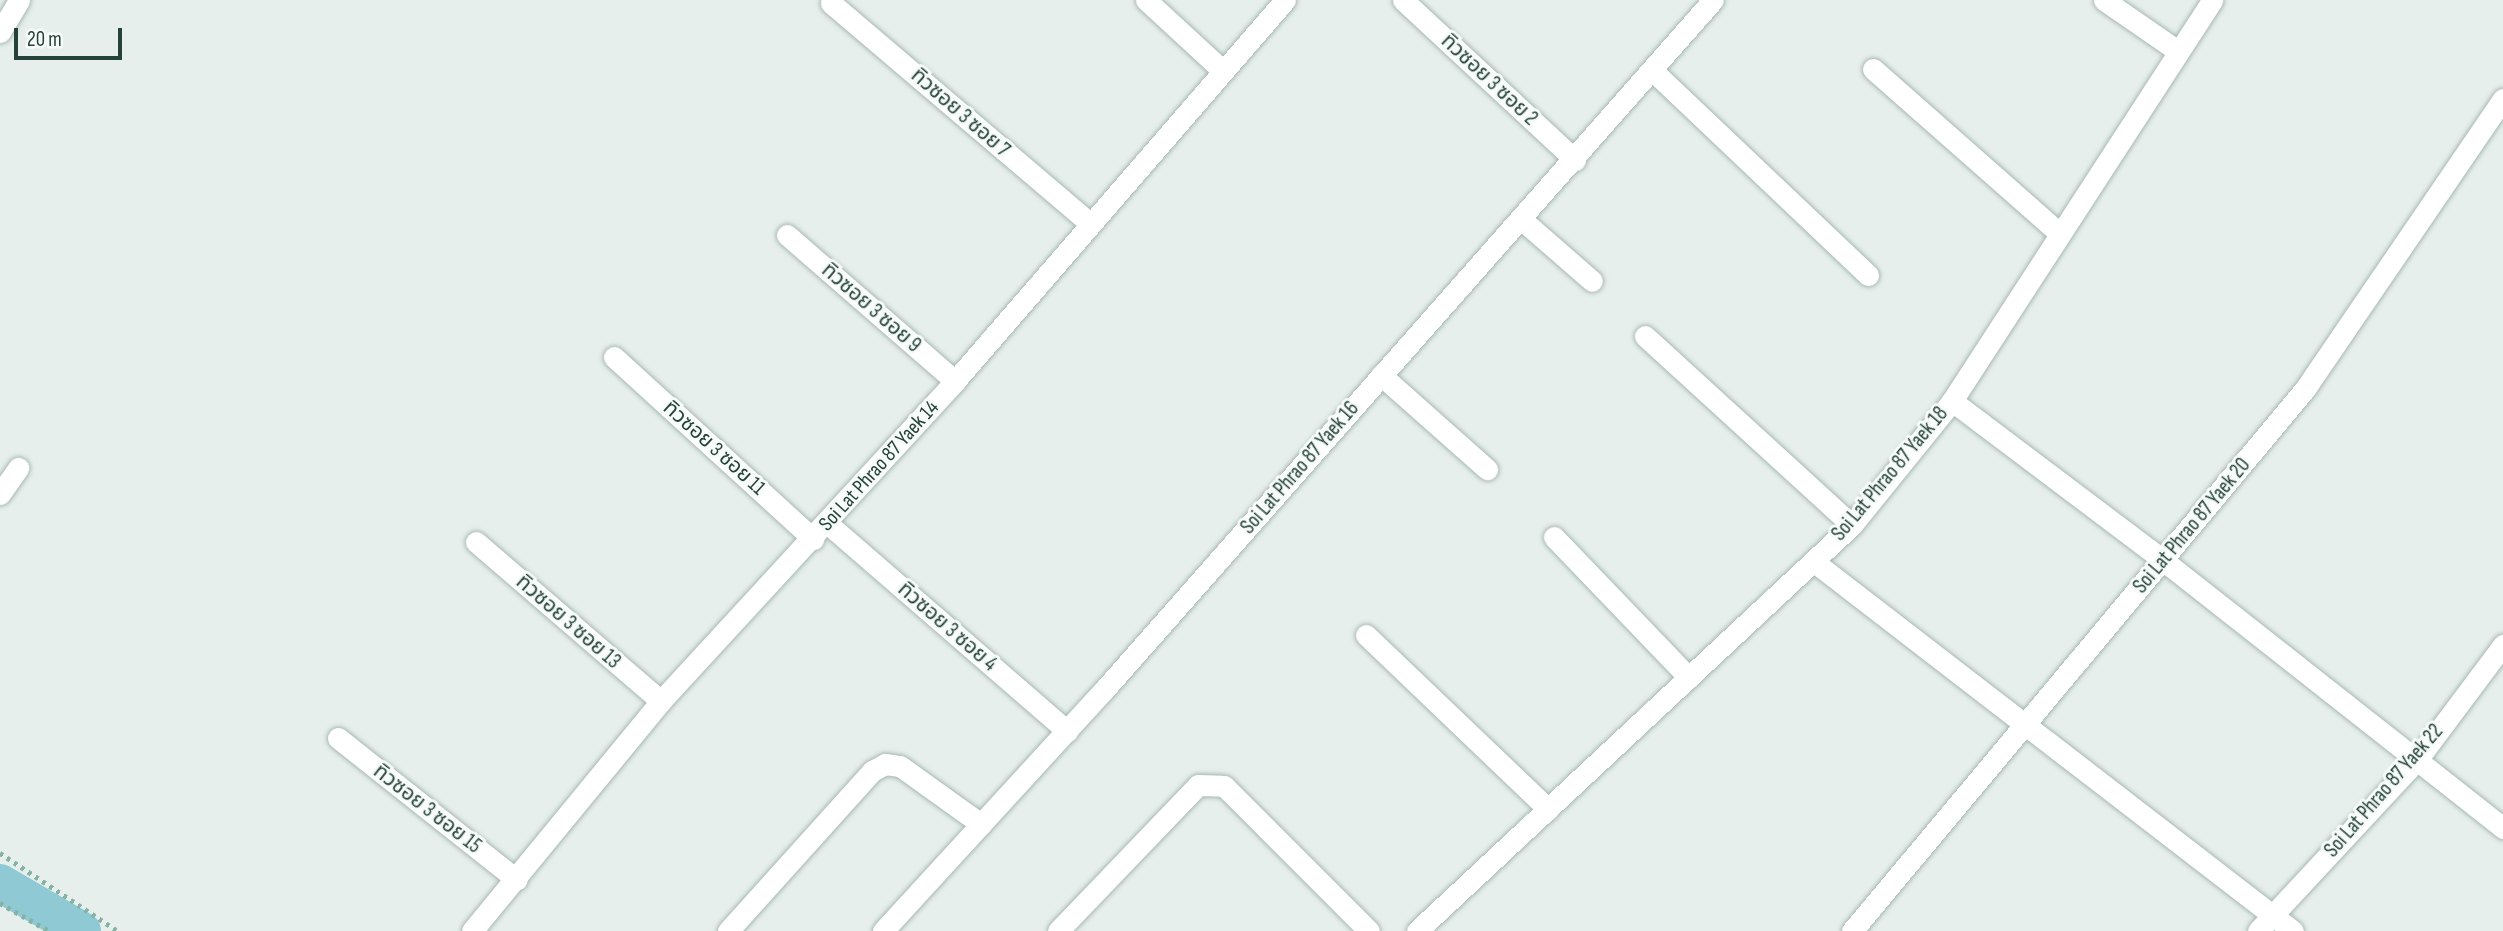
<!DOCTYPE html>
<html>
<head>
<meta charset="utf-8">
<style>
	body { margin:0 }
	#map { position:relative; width:2503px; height:931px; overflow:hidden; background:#e6efeb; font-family:"Sofia Sans Condensed","Noto Sans Thai",sans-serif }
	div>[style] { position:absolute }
	.canal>* { height:38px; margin:-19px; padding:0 19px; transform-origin:19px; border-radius:19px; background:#8ec9d4 }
	.path>* { height:4.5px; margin-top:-2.25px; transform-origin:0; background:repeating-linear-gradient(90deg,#86b3a5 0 3.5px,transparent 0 8.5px) }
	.roads { filter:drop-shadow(0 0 2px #a8b8b2) drop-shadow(0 0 2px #a8b8b2) }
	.street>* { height:21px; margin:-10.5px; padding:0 10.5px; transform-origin:10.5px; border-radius:10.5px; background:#fff }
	span { translate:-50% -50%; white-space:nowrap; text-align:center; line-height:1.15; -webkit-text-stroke:6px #f7fbf9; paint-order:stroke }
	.street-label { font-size:21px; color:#24423a }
	.scale { position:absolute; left:14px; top:28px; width:108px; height:32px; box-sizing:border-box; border:4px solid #24423a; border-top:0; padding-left:9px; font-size:21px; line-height:24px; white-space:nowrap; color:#24423a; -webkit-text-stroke:5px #f7fbf9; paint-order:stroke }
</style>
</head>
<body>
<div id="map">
	<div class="canal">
		<div style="left:0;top:883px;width:95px;rotate:30.3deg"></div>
	</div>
	<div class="path">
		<div style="left:0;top:853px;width:141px;rotate:33.5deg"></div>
		<div style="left:0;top:903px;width:56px;rotate:29.7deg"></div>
	</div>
	<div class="roads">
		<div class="street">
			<div style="left:1146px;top:0;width:102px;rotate:42.6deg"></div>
			<div style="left:1403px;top:0;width:235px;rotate:42.9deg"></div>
			<div style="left:2104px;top:0;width:90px;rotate:34.6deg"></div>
			<div style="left:831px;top:3px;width:338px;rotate:40.4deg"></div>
			<div style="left:0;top:32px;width:37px;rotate:-59deg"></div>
			<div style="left:1873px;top:69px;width:249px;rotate:41.4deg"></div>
			<div style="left:1652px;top:70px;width:298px;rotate:43.5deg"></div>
			<div style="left:1521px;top:219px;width:94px;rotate:41.1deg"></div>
			<div style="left:787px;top:235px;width:223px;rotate:41deg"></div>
			<div style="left:1645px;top:336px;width:280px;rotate:42.4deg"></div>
			<div style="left:614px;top:357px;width:270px;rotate:42.4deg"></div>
			<div style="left:1381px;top:375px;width:142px;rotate:41.6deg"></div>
			<div style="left:1952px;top:401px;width:266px;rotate:37deg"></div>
			<div style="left:2164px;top:561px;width:432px;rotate:38.2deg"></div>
			<div style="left:0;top:494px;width:32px;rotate:-55deg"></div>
			<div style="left:827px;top:523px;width:318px;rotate:40.9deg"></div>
			<div style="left:1554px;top:537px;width:195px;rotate:46.2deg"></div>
			<div style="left:476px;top:542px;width:244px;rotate:40.7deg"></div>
			<div style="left:1813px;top:561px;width:606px;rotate:37.63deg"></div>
			<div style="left:1366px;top:635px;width:252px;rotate:43.7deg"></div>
			<div style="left:338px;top:738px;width:228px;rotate:38.4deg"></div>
			<div style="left:472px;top:931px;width:298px;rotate:-50.6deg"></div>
			<div style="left:661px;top:701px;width:435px;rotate:-47.4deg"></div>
			<div style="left:955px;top:381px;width:504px;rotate:-49.1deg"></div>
			<div style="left:728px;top:931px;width:215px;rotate:-48deg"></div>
			<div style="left:872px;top:771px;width:15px;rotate:-28deg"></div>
			<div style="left:885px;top:764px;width:15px;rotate:8deg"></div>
			<div style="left:900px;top:766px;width:100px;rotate:35.6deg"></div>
			<div style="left:883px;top:931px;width:327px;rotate:-47.5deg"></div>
			<div style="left:1104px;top:690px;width:920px;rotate:-48.57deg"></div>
			<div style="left:1058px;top:931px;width:202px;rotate:-46.2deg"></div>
			<div style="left:1198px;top:785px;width:26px;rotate:2deg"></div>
			<div style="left:1224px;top:786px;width:205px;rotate:45deg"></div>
			<div style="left:1417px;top:931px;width:595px;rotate:-43.03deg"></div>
			<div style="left:1852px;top:525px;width:159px;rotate:-51.1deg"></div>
			<div style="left:1952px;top:401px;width:478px;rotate:-57deg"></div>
			<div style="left:1852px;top:931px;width:706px;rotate:-50.11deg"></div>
			<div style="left:2305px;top:389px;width:351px;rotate:-55.7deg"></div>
			<div style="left:2258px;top:931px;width:233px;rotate:-47.1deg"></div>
			<div style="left:2417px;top:760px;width:144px;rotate:-53.2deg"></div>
		</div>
	</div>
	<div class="street-label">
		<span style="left:1489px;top:80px;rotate:43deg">ทิวซอย 3 ซอย 2</span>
		<span style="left:960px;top:113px;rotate:41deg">ทิวซอย 3 ซอย 7</span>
		<span style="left:871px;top:308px;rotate:41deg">ทิวซอย 3 ซอย 9</span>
		<span style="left:714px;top:448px;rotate:42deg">ทิวซอย 3 ซอย 11</span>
		<span style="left:879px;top:466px;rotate:-48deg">Soi Lat Phrao 87 Yaek 14</span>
		<span style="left:1300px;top:468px;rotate:-49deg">Soi Lat Phrao 87 Yaek 16</span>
		<span style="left:1890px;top:474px;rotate:-50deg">Soi Lat Phrao 87 Yaek 18</span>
		<span style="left:2192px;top:526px;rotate:-50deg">Soi Lat Phrao 87 Yaek 20</span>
		<span style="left:568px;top:622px;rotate:41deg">ทิวซอย 3 ซอย 13</span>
		<span style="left:947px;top:627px;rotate:41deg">ทิวซอย 3 ซอย 4</span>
		<span style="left:2384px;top:791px;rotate:-49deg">Soi Lat Phrao 87 Yaek 22</span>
		<span style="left:427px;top:809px;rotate:38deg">ทิวซอย 3 ซอย 15</span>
	</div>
	<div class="scale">20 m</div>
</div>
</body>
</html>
